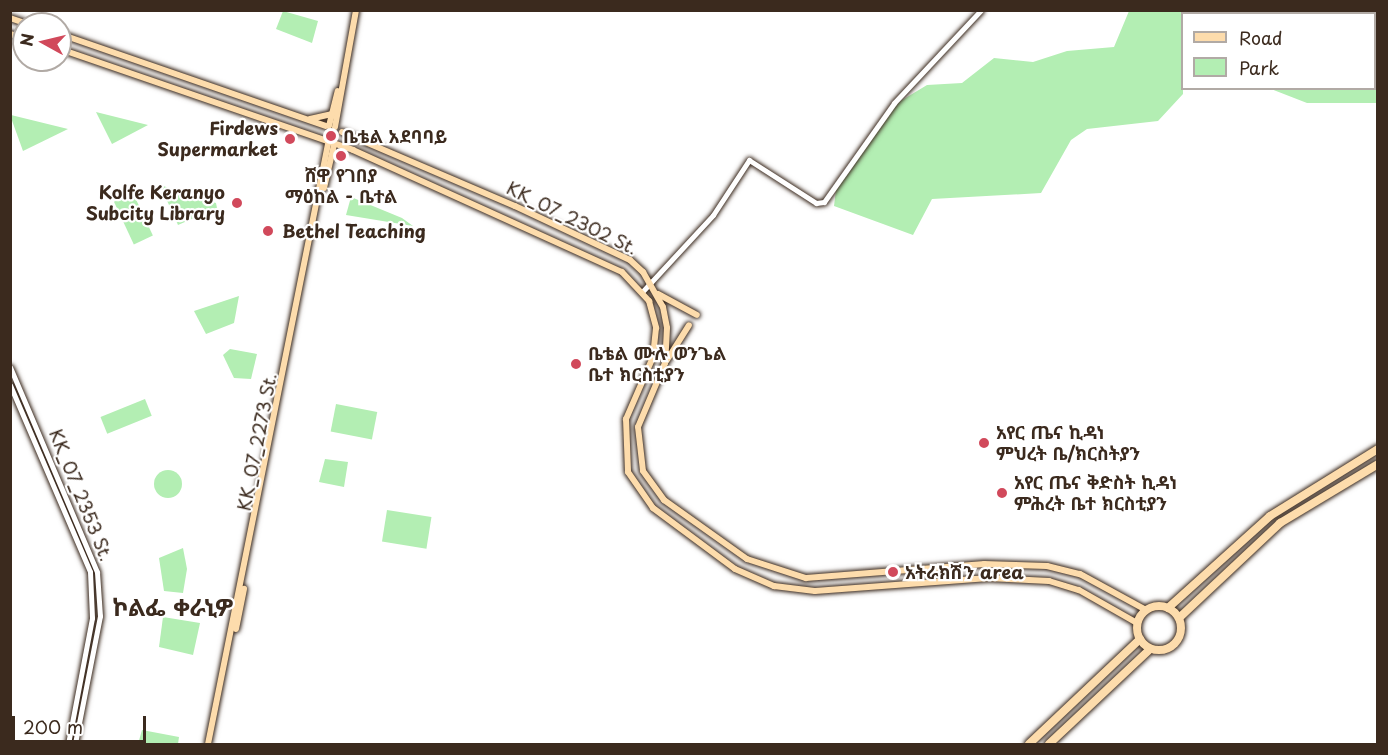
<!DOCTYPE html>
<html>
<head>
<meta charset="utf-8">
<style>
	body { margin:0 }
	#map { position:relative; width:1388px; height:755px; overflow:hidden; background:#fff; font-family:"Playpen Sans","Noto Sans Ethiopic",sans-serif }
	div>[style] { position:absolute }
	.green>* { inset:0; background:#b3eeb3; transform-origin:0 0 }
	.round { border-radius:50% }
	.roads { filter:drop-shadow(0 0 2px #3b2a1e) drop-shadow(0 0 2px #3b2a1e) }
	.secondary>* { height:5px; margin:-2.5px; padding:0 2.5px; transform-origin:2.5px; border-radius:2.5px; background:#fff }
	.primary>* { height:6px; margin:-3px; padding:0 3px; transform-origin:3px; border-radius:3px; background:#fddcac }
	.highway>* { height:8px; margin:-4px; padding:0 4px; transform-origin:4px; border-radius:4px; background:#fddcac }
	.highway>.ring { margin:-4px; padding:0; box-sizing:content-box; background:none; border:8px solid #fddcac; border-radius:50% }
	.dots>* { width:16px; height:16px; translate:-50% -50%; box-sizing:border-box; border:3px solid #fff; border-radius:50% }
	span { translate:-50% -50%; white-space:nowrap; text-align:center; line-height:1.15; -webkit-text-stroke:4.5px #fff; paint-order:stroke }
	.poi-label { font-size:18px; color:#3b2a1e; font-weight:700 }
	.right { translate:-100% -50%; text-align:right }
	.left { translate:0 -50%; text-align:left }
	.street-label { font-size:18px; color:#3b2a1e }
	.district-label { font-size:24px; color:#3b2a1e; font-weight:700 }
	.frame { position:absolute; inset:0; border:12px solid #3b2a1e; pointer-events:none }
	.legend { position:absolute; left:1181px; top:12px; width:195px; height:78px; box-sizing:border-box; background:#fff; border:2px solid #b1aaa5; margin:0; padding:8px 10px; list-style:none; font-size:18px; color:#3b2a1e }
	.legend li { display:flex; align-items:center; gap:12px; height:30px }
	.legend b { width:30px; border:2px solid #b1aaa5 }
	.north { position:absolute; left:12px; top:12px; width:60px; height:60px; box-sizing:border-box; background:#fff; border:2px solid #b1aaa5; border-radius:50%; rotate:278deg; font-size:16px; font-weight:700; line-height:24px; text-align:center; color:#3b2a1e }
	.north::after { content:''; display:block; margin:auto; width:21px; height:27px; background:#d1495b; clip-path:polygon(50% 0,100% 100%,50% 72%,0 100%) }
	.scale { position:absolute; left:12px; top:716px; width:134px; height:27px; box-sizing:border-box; border:3px solid #3b2a1e; border-top:0; padding-left:8px; font-size:18px; line-height:21px; white-space:nowrap; color:#3b2a1e; -webkit-text-stroke:4px #fff; paint-order:stroke }
</style>
</head>
<body>
<div id="map">
	<div class="green">
		<div style="clip-path:polygon(283px 11px,318px 21px,312px 43px,276px 29px)"></div>
		<div style="clip-path:polygon(1129px 11px,1377px 11px,1377px 19px,1374px 14px,1182px 14px,1183px 94px,1158px 121px,1087px 129px,1071px 140px,1041px 193px,932px 199px,913px 235px,834px 206px,837px 182px,889px 108px,927px 85px,962px 83px,994px 58px,1033px 62px,1067px 51px,1114px 47px)"></div>
		<div style="clip-path:polygon(1375px 44px,1377px 103px,1307px 103px,1271px 89px,1374px 88px)"></div>
		<div style="clip-path:polygon(96px 112px,148px 125px,112px 144px)"></div>
		<div style="clip-path:polygon(10px 115px,11px 115px,68px 129px,23px 151px)"></div>
		<div style="clip-path:polygon(160px 185px,216px 203px,217px 208px,178px 225px)"></div>
		<div style="left:133px;top:193px;width:47px;height:21px;rotate:65deg"></div>
		<div style="clip-path:polygon(351px 197px,402px 218px,413px 226px,346px 215px)"></div>
		<div style="clip-path:polygon(239px 296px,234px 323px,206px 334px,194px 311px)"></div>
		<div style="clip-path:polygon(230px 349px,257px 354px,251px 379px,234px 378px,223px 355px)"></div>
		<div style="left:145px;top:399px;width:18px;height:48px;rotate:68deg"></div>
		<div style="left:336px;top:404px;width:42px;height:28px;rotate:11deg"></div>
		<div style="clip-path:polygon(325px 459px,348px 462px,344px 487px,319px 482px)"></div>
		<div class="round" style="left:154px;top:470px;width:28px;height:28px"></div>
		<div style="left:387px;top:510px;width:45px;height:32px;rotate:9deg"></div>
		<div style="clip-path:polygon(183px 548px,187px 569px,183px 593px,164px 591px,159px 558px)"></div>
		<div style="clip-path:polygon(163px 617px,200px 623px,193px 655px,159px 647px)"></div>
		<div style="clip-path:polygon(142px 730px,179px 737px,178px 744px,138px 744px)"></div>
	</div>
	<div class="roads">
		<div class="secondary">
			<div style="left:642px;top:292px;width:105px;rotate:-47.3deg"></div>
			<div style="left:713px;top:215px;width:66px;rotate:-56.8deg"></div>
			<div style="left:749px;top:160px;width:80px;rotate:32.7deg"></div>
			<div style="left:816px;top:203px;width:8px;rotate:-7deg"></div>
			<div style="left:824px;top:202px;width:121px;rotate:-54.7deg"></div>
			<div style="left:894px;top:103px;width:127px;rotate:-46.9deg"></div>
			<div style="left:10px;top:367px;width:223px;rotate:67deg"></div>
			<div style="left:97px;top:572px;width:44px;rotate:86.1deg"></div>
			<div style="left:100px;top:616px;width:130px;rotate:101.1deg"></div>
			<div style="left:10px;top:385px;width:203px;rotate:66.8deg"></div>
			<div style="left:90px;top:572px;width:46px;rotate:87.5deg"></div>
			<div style="left:92px;top:618px;width:128px;rotate:100.8deg"></div>
		</div>
		<div class="primary">
			<div style="left:10px;top:18px;width:18px;rotate:19deg"></div>
			<div style="left:10px;top:34px;width:15px;rotate:16deg"></div>
			<div style="left:60px;top:34px;width:281px;rotate:19.1deg"></div>
			<div style="left:60px;top:49px;width:310px;rotate:19deg"></div>
			<div style="left:353px;top:150px;width:295px;rotate:24.4deg"></div>
			<div style="left:622px;top:272px;width:40px;rotate:47deg"></div>
			<div style="left:649px;top:301px;width:28px;rotate:75deg"></div>
			<div style="left:656px;top:328px;width:29px;rotate:96deg"></div>
			<div style="left:653px;top:357px;width:68px;rotate:113.5deg"></div>
			<div style="left:626px;top:419px;width:53px;rotate:87.8deg"></div>
			<div style="left:628px;top:472px;width:44px;rotate:55.2deg"></div>
			<div style="left:653px;top:508px;width:102px;rotate:36.6deg"></div>
			<div style="left:735px;top:569px;width:43px;rotate:23.6deg"></div>
			<div style="left:774px;top:586px;width:41px;rotate:7deg"></div>
			<div style="left:815px;top:591px;width:174px;rotate:-4.3deg"></div>
			<div style="left:989px;top:578px;width:60px;rotate:2.9deg"></div>
			<div style="left:1049px;top:581px;width:31px;rotate:17deg"></div>
			<div style="left:1079px;top:590px;width:67px;rotate:29.6deg"></div>
			<div style="left:310px;top:119px;width:23px;rotate:-13deg"></div>
			<div style="left:329px;top:126px;width:36px;rotate:-76deg"></div>
			<div style="left:335px;top:127px;width:119px;rotate:-79.8deg"></div>
			<div style="left:342px;top:132px;width:188px;rotate:23.2deg"></div>
			<div style="left:515px;top:206px;width:127px;rotate:25.2deg"></div>
			<div style="left:630px;top:260px;width:18px;rotate:43deg"></div>
			<div style="left:643px;top:272px;width:40px;rotate:60.3deg"></div>
			<div style="left:663px;top:307px;width:21px;rotate:79deg"></div>
			<div style="left:667px;top:328px;width:35px;rotate:93deg"></div>
			<div style="left:665px;top:363px;width:69px;rotate:112.9deg"></div>
			<div style="left:638px;top:427px;width:44px;rotate:83.5deg"></div>
			<div style="left:643px;top:471px;width:36px;rotate:54deg"></div>
			<div style="left:664px;top:500px;width:102px;rotate:35.4deg"></div>
			<div style="left:747px;top:559px;width:62px;rotate:17.9deg"></div>
			<div style="left:806px;top:578px;width:179px;rotate:-4.5deg"></div>
			<div style="left:984px;top:564px;width:63px;rotate:1.8deg"></div>
			<div style="left:1047px;top:566px;width:34px;rotate:14deg"></div>
			<div style="left:1080px;top:574px;width:75px;rotate:28.6deg"></div>
			<div style="left:324px;top:188px;width:44px;rotate:-76.9deg"></div>
			<div style="left:658px;top:294px;width:44px;rotate:28.3deg"></div>
			<div style="left:667px;top:360px;width:41px;rotate:-57.8deg"></div>
			<div style="left:236px;top:629px;width:41px;rotate:-78.7deg"></div>
			<div style="left:208px;top:744px;width:612px;rotate:-78.69deg"></div>
		</div>
		<div class="highway">
			<div class="ring" style="left:1137px;top:606px;width:36px;height:36px"></div>
			<div style="left:1168px;top:608px;width:137px;rotate:-42deg"></div>
			<div style="left:1270px;top:516px;width:127px;rotate:-31.8deg"></div>
			<div style="left:1179px;top:618px;width:139px;rotate:-43.2deg"></div>
			<div style="left:1280px;top:523px;width:114px;rotate:-31deg"></div>
			<div style="left:1029px;top:744px;width:153px;rotate:-43.4deg"></div>
			<div style="left:1049px;top:744px;width:139px;rotate:-43.2deg"></div>
		</div>
	</div>
	<div class="dots">
		<div style="left:331px;top:136px;background:#d1495b"></div>
		<div style="left:290px;top:139px;background:#d1495b"></div>
		<div style="left:341px;top:156px;background:#d1495b"></div>
		<div style="left:237px;top:203px;background:#d1495b"></div>
		<div style="left:268px;top:231px;background:#d1495b"></div>
		<div style="left:576px;top:364px;background:#d1495b"></div>
		<div style="left:984px;top:443px;background:#d1495b"></div>
		<div style="left:1002px;top:493px;background:#d1495b"></div>
		<div style="left:893px;top:572px;background:#d1495b"></div>
	</div>
	<div class="poi-label">
		<span class="right" style="left:278px;top:139px">Firdews<br>Supermarket</span>
		<span class="left" style="left:343px;top:136px">ቤቴል አደባባይ</span>
		<span style="left:341px;top:186px">ሸዋ የገበያ<br>ማዕከል - ቤተል</span>
		<span class="right" style="left:225px;top:203px">Kolfe Keranyo<br>Subcity Library</span>
		<span class="left" style="left:282px;top:231px">Bethel Teaching</span>
		<span class="left" style="left:588px;top:364px">ቤቴል ሙሉ ወንጌል<br>ቤተ ክርስቲያን</span>
		<span class="left" style="left:996px;top:443px">አየር ጤና ኪዳነ<br>ምህረት ቤ/ክርስትያን</span>
		<span class="left" style="left:1014px;top:493px">አየር ጤና ቅድስት ኪዳነ<br>ምሕረት ቤተ ክርስቲያን</span>
		<span class="left" style="left:905px;top:572px">አትራክሽን area</span>
	</div>
	<div class="street-label">
		<span style="left:572px;top:218px;rotate:26deg">KK_07_2302 St.</span>
		<span style="left:257px;top:442px;rotate:-79deg">KK_07_2273 St.</span>
		<span style="left:81px;top:495px;rotate:68deg">KK_07_2353 St.</span>
	</div>
	<div class="district-label">
		<span style="left:173px;top:607px">ኮልፌ ቀራኒዎ</span>
	</div>
	<div class="frame"></div>
	<ul class="legend">
	<li><b style="height:8px;background:#fddcac"></b>Road</li>
	<li><b style="height:16px;background:#b3eeb3"></b>Park</li>
	</ul>
	<div class="north">N</div>
	<div class="scale">200 m</div>
</div>
</body>
</html>
